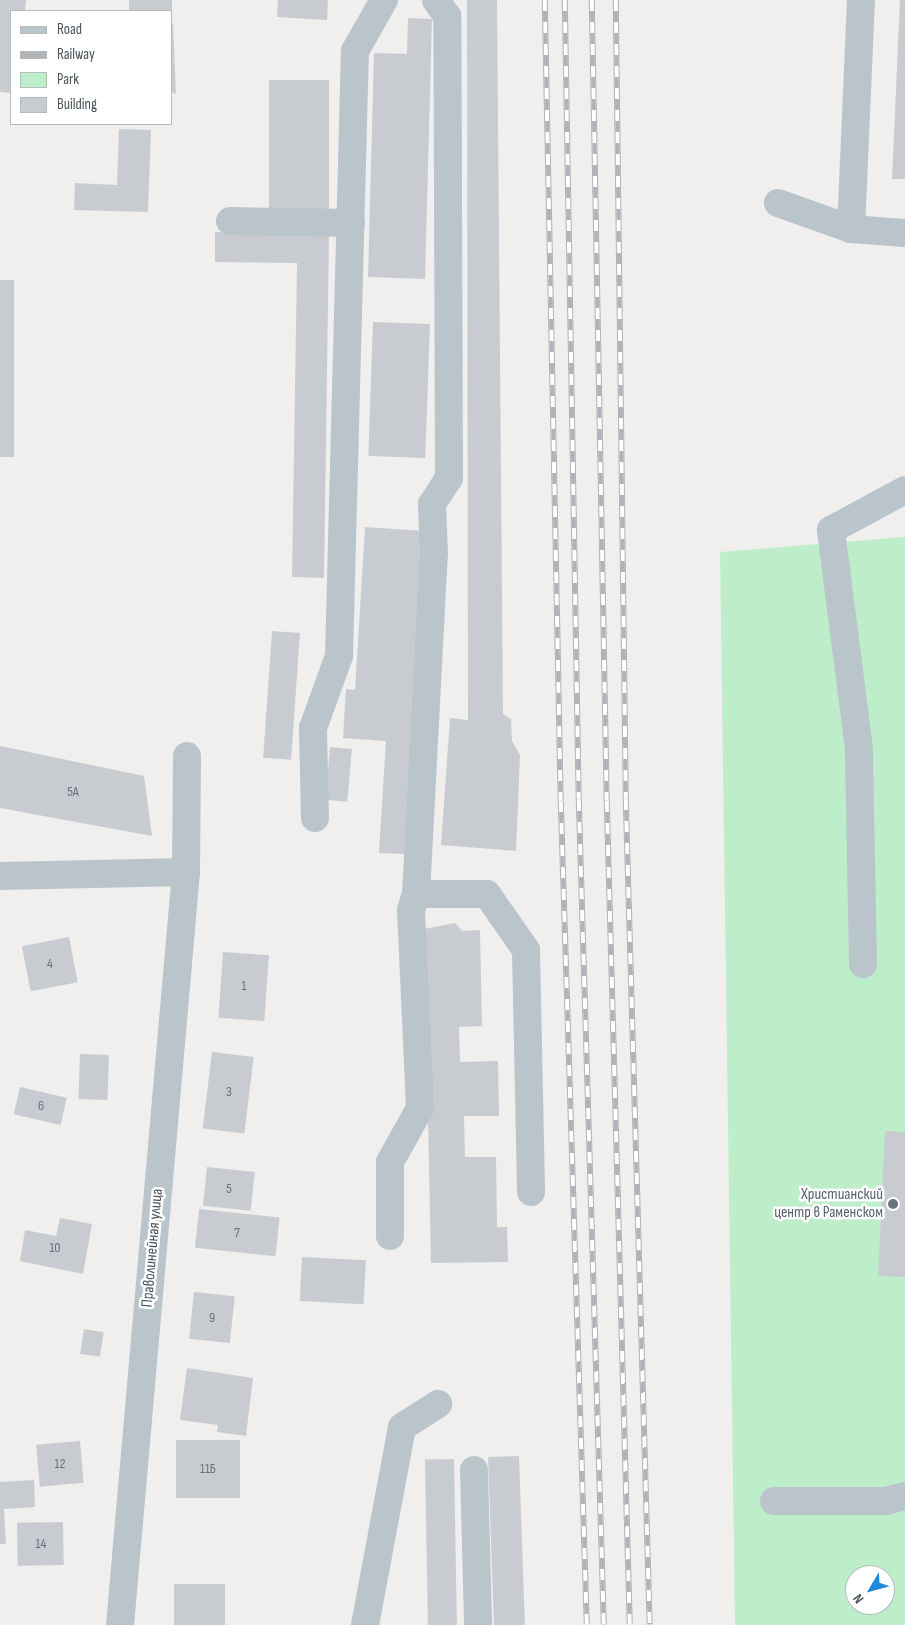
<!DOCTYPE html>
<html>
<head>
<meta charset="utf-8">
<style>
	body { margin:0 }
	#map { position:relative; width:905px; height:1625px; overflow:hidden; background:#f1eeee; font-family:"Sofia Sans Condensed",sans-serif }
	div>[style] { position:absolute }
	.green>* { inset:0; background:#beedca }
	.building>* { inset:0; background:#c8ccd1; transform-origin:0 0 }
	.minor>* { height:28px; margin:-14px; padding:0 14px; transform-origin:14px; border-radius:14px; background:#bac5cb }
	.rail>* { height:5.5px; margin-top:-2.75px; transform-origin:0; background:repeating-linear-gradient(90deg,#fff 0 11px,#b0b4b8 0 22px); box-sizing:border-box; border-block:1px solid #b0b4b8 }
	.dots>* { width:14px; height:14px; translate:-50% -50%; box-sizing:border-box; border:2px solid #fff; border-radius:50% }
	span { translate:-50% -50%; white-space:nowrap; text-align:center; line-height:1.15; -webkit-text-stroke:5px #fff; paint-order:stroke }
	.number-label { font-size:14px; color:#677278 }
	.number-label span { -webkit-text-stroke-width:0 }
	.worship-label { font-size:16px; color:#5b616d }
	.right { translate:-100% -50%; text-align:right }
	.street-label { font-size:16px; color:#47545b }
	.legend { position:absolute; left:10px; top:10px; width:162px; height:115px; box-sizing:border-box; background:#fff; border:1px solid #b5bbbd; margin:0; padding:6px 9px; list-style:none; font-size:15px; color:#47545b }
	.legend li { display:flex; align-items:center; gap:10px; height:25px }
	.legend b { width:25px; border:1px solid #b5bbbd }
	.north { position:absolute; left:845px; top:1565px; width:50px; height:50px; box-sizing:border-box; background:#fff; border:1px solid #b5bbbd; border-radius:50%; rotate:233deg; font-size:14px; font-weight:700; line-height:20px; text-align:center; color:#47545b }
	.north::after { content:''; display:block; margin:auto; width:18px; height:22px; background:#1f89da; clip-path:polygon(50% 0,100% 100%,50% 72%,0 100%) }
</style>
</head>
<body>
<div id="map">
	<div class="green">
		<div style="clip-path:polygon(evenodd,905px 537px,905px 1625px,735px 1625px,720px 552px,905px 537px,855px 1575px,885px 1575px,885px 1605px,855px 1605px,855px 1575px)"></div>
	</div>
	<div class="building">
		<div style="clip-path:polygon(0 0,26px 0,25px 11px,11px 11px,11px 93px,0 92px)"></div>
		<div style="left:129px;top:0;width:43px;height:11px"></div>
		<div style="clip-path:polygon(278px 0,328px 0,327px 20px,277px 17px)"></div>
		<div style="clip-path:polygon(467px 0,497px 0,503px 714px,511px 719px,512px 741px,520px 755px,516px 851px,441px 845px,450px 718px,468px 720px)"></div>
		<div style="clip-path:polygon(900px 0,905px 0,905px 179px,892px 179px)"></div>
		<div style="clip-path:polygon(408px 18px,432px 19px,425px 279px,368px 277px,374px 53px,407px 54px)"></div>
		<div style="clip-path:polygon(171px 23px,173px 23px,176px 94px,171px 92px)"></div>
		<div style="left:269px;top:80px;width:60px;height:133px"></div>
		<div style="clip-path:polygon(119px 129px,151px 130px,148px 212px,74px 210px,75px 183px,117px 185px)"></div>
		<div style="clip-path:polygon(215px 232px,329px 234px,324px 578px,292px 577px,297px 263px,215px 262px)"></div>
		<div style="left:0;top:280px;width:14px;height:177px"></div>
		<div style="left:373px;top:322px;width:57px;height:134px;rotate:2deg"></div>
		<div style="clip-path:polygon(365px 527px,424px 531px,405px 854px,379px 853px,386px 741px,343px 738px,346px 689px,355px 690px)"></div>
		<div style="left:272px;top:631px;width:28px;height:127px;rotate:4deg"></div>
		<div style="clip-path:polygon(0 746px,144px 776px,152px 836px,0 808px)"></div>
		<div style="left:330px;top:747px;width:22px;height:53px;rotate:5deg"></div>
		<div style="clip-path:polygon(455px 923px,462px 931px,480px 930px,482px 1026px,459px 1027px,460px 1062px,498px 1061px,499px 1116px,464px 1116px,465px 1157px,496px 1157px,497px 1227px,507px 1227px,508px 1262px,431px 1263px,424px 929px)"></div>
		<div style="left:69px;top:937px;width:46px;height:48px;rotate:79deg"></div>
		<div style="left:223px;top:952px;width:46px;height:66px;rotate:4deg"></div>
		<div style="left:212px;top:1052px;width:42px;height:77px;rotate:7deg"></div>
		<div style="left:80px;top:1054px;width:29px;height:45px;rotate:2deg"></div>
		<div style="left:20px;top:1087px;width:48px;height:28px;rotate:13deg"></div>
		<div style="clip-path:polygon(885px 1131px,905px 1132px,905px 1277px,878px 1276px)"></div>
		<div style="left:207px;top:1167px;width:48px;height:39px;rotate:6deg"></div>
		<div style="left:199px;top:1209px;width:81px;height:39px;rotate:6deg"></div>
		<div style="clip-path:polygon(60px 1218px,92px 1224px,83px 1274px,20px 1261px,25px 1230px,56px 1236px)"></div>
		<div style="left:302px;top:1257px;width:64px;height:44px;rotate:3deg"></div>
		<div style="left:194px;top:1292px;width:41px;height:47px;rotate:6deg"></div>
		<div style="left:84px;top:1329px;width:20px;height:25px;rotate:9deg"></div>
		<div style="clip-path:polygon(187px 1368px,253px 1378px,246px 1436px,217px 1432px,218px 1425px,180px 1420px)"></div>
		<div style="left:240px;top:1440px;width:58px;height:64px;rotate:90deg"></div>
		<div style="left:80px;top:1441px;width:42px;height:44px;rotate:85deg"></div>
		<div style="left:519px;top:1456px;width:169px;height:31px;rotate:88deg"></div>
		<div style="left:454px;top:1459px;width:166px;height:29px;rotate:89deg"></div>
		<div style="clip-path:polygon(34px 1480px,35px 1507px,4px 1509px,6px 1544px,0 1544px,0 1482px)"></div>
		<div style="left:63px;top:1522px;width:43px;height:46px;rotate:89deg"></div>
		<div style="left:174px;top:1584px;width:51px;height:41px"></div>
	</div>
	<div class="minor">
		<div style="left:861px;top:0;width:229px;rotate:92.5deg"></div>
		<div style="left:851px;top:229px;width:54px;rotate:4.2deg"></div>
		<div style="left:778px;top:203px;width:77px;rotate:19.6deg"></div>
		<div style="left:230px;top:221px;width:121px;rotate:0.9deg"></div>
		<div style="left:315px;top:818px;width:90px;rotate:-91.3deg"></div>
		<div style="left:313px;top:728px;width:77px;rotate:-70.1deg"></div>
		<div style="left:339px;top:656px;width:605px;rotate:-88.49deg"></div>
		<div style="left:355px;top:51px;width:59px;rotate:-60.4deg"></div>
		<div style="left:0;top:876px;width:186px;rotate:-1.2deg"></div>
		<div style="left:186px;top:872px;width:116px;rotate:-89.5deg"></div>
		<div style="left:416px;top:894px;width:71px"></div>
		<div style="left:487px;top:894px;width:68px;rotate:55.1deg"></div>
		<div style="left:526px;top:950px;width:242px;rotate:88.8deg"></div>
		<div style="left:863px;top:964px;width:215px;rotate:-91.1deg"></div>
		<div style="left:859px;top:749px;width:221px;rotate:-97.3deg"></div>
		<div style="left:831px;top:530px;width:84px;rotate:-28.4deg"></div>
		<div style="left:390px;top:1236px;width:74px;rotate:-90deg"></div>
		<div style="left:390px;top:1162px;width:62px;rotate:-60.9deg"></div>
		<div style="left:420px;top:1108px;width:198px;rotate:-92.6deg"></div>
		<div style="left:411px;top:910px;width:17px;rotate:-73deg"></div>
		<div style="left:416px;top:894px;width:340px;rotate:-87deg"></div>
		<div style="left:434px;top:554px;width:50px;rotate:-92.3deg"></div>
		<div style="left:432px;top:504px;width:31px;rotate:-57deg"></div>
		<div style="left:449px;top:478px;width:462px;rotate:-90.2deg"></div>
		<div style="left:447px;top:16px;width:19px;rotate:-125deg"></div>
		<div style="left:474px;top:1470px;width:155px;rotate:88.5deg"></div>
		<div style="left:774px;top:1501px;width:112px"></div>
		<div style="left:886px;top:1501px;width:20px;rotate:-15deg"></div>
		<div style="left:120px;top:1625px;width:756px;rotate:-84.99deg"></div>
		<div style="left:365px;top:1625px;width:201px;rotate:-79.4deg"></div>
		<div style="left:402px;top:1427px;width:43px;rotate:-32.6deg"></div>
	</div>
	<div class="rail">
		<div style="left:545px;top:0;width:801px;rotate:88.86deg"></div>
		<div style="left:561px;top:801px;width:824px;rotate:88.19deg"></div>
		<div style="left:565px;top:0;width:800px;rotate:89deg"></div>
		<div style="left:579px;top:800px;width:825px;rotate:88.26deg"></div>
		<div style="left:592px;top:0;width:801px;rotate:88.93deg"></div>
		<div style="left:607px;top:801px;width:824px;rotate:88.4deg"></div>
		<div style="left:616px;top:0;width:799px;rotate:89.28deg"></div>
		<div style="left:626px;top:799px;width:826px;rotate:88.34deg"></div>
	</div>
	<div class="dots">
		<div style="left:893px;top:1204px;background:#6b7280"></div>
	</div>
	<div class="number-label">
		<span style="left:73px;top:792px">5А</span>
		<span style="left:50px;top:964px">4</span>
		<span style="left:244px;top:986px">1</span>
		<span style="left:229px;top:1092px">3</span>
		<span style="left:41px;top:1106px">6</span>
		<span style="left:229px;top:1189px">5</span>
		<span style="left:237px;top:1233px">7</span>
		<span style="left:55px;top:1248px">10</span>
		<span style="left:212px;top:1318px">9</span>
		<span style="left:60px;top:1464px">12</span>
		<span style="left:208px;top:1469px">11Б</span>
		<span style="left:41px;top:1544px">14</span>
	</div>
	<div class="worship-label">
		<span class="right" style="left:883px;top:1204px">Христианский<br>центр в Раменском</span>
	</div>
	<div class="street-label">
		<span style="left:153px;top:1248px;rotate:-85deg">Праволинейная улица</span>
	</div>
	<ul class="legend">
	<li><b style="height:6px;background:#bac5cb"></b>Road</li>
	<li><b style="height:6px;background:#b0b4b8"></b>Railway</li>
	<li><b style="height:14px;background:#beedca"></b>Park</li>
	<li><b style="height:14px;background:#c8ccd1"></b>Building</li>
	</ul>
	<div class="north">N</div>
</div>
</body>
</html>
